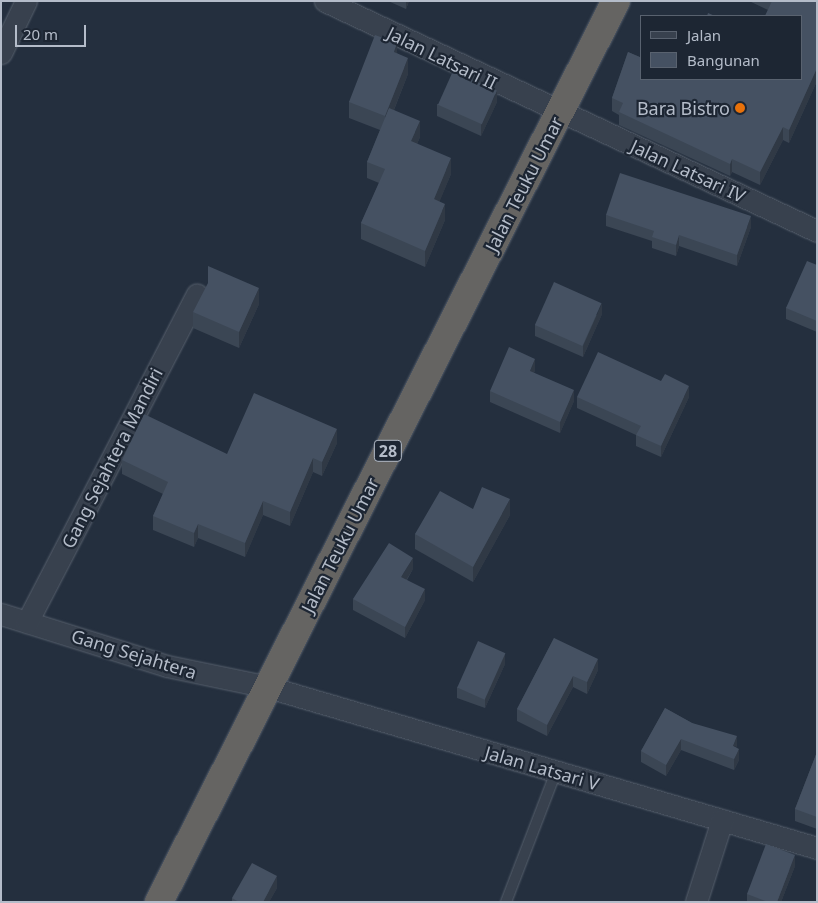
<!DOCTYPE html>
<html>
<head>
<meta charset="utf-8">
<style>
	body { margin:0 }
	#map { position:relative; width:818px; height:903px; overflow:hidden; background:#242f3e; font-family:"Noto Sans",sans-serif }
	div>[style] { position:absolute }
	.roads { filter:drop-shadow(0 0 1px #565f6c) drop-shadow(0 0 1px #565f6c) }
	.service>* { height:10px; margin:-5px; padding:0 5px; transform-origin:5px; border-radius:5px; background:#38414e }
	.minor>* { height:21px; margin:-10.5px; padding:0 10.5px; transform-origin:10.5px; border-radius:10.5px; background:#38414e }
	.trunk>* { height:28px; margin:-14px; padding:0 14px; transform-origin:14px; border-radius:14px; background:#656462 }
	.wall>* { inset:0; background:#3b4654 }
	.shaded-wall>* { inset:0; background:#303945 }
	.building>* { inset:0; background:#455162; transform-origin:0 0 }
	.dots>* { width:14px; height:14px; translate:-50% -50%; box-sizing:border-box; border:2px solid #1d2633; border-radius:50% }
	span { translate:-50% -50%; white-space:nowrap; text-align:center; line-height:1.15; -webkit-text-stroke:4.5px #1d2633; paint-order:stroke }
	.shield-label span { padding:1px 4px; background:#1d2633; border:1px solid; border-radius:4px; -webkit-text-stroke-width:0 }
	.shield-label { font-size:16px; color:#b4bcc9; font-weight:700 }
	.street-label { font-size:18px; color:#b4bcc9 }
	.poi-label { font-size:18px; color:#b4bcc9 }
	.right { translate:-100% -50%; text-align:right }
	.frame { position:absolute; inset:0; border:2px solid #b4bcc9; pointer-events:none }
	.legend { position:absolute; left:640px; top:15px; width:162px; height:65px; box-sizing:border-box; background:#1d2633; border:1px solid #59626f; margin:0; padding:6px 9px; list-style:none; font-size:15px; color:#b4bcc9 }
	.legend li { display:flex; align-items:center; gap:10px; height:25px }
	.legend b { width:25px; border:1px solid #59626f }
	.scale { position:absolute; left:15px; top:25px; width:71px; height:22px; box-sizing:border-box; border:2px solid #b4bcc9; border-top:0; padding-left:6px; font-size:15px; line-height:18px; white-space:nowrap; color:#b4bcc9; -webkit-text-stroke:4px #1d2633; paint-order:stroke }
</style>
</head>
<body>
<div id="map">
	<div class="roads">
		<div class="service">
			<div style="left:506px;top:902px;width:139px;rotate:-69deg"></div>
		</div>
		<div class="minor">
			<div style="left:325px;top:1px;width:543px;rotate:25.06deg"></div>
			<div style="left:1px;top:53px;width:58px;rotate:-64.3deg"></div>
			<div style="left:1px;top:614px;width:174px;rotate:17.4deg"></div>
			<div style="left:167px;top:666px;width:103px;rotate:11.7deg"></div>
			<div style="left:268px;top:687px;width:572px;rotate:16.34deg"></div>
			<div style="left:27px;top:622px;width:369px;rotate:-62.6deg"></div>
			<div style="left:696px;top:902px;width:86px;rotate:-72.4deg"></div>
		</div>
		<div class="trunk">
			<div style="left:159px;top:902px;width:1010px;rotate:-63.11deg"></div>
		</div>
	</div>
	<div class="wall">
		<div style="clip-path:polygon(388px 1px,409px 1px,406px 9px)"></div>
		<div style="clip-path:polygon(749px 1px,817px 1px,817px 81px,789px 143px,783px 140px,760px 185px,732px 172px,730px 176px,619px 125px,619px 115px,612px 111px,612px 98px,628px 52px,642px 58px,642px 79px,802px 79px,802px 16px,765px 16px,768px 10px)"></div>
		<div style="clip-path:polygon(397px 53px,408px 74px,394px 110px,420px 137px,417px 144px,451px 174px,439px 202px,445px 220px,425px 267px,361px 239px,361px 223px,379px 183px,367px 178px,367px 162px,380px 130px,349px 118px,349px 102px)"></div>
		<div style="clip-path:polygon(497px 102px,481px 136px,437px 116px,437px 104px)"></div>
		<div style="clip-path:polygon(606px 215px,751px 227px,737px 266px,679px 246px,676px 256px,652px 248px,652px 241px,606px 226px)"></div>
		<div style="clip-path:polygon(817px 265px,817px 332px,786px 319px,786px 308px)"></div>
		<div style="clip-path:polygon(259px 304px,239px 348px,193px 328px,193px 312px)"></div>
		<div style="clip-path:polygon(602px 314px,583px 357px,535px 336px,535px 325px)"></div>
		<div style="clip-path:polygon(535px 370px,534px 373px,574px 401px,560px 433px,490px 402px,490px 391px)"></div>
		<div style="clip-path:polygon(577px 397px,689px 397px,661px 457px,636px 446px,636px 435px,577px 408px)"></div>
		<div style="clip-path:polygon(337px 443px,322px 476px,313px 472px,290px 526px,263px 515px,245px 557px,198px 538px,194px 547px,153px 530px,153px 516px,163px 494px,122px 474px,122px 460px,227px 454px)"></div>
		<div style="clip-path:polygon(473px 509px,510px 515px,473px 582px,415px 549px,415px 534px)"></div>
		<div style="clip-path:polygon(413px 569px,407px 580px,425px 600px,405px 638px,353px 610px,353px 599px)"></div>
		<div style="clip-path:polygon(554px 638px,598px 670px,587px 694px,573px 687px,547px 736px,517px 721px,517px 709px)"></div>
		<div style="clip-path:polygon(505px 664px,485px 708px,457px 698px,457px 687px)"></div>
		<div style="clip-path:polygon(665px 708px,737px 748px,739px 760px,734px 770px,681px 750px,666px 776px,641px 762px,641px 751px)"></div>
		<div style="clip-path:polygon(817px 752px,817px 829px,795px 821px,795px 809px)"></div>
		<div style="clip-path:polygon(795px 866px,781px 902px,747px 902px,747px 894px)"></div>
		<div style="clip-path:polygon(277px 888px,269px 902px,232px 902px,232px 898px)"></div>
	</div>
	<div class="shaded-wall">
		<div style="clip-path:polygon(406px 1px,409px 1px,406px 9px)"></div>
		<div style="clip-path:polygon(397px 43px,397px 60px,394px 52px)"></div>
		<div style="clip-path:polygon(408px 58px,408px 74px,385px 132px,385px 116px)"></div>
		<div style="clip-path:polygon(817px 68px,817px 81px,789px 143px,789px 130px)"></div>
		<div style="clip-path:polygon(497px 91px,497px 102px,481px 136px,481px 125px)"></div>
		<div style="clip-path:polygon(420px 121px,420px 137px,411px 158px,411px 141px)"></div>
		<div style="clip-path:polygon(783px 127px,783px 140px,760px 185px,760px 172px)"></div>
		<div style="clip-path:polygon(451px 158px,451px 174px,434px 215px,434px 199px)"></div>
		<div style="clip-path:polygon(732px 159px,732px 172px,730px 176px,730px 164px)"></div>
		<div style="clip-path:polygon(445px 204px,445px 220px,425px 267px,425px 251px)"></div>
		<div style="clip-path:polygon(751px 216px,751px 227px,737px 266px,737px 255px)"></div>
		<div style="clip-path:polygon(679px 235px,679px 246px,676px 256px,676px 245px)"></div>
		<div style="clip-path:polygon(259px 288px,259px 304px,239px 348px,239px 332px)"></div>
		<div style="clip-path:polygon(602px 303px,602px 314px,583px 357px,583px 346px)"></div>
		<div style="clip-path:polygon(535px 359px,535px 370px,530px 382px,530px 371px)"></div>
		<div style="clip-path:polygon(689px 386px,689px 397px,661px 457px,661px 446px)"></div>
		<div style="clip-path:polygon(574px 390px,574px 401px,560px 433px,560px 422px)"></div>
		<div style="clip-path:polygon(337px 429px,337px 443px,322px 476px,322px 462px)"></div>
		<div style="clip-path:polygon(313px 458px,313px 472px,290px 526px,290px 512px)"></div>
		<div style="clip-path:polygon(510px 499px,510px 515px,473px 582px,473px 567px)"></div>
		<div style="clip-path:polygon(263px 501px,263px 515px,245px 557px,245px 543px)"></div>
		<div style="clip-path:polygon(198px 524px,198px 538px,194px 547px,194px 533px)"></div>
		<div style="clip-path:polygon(413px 558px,413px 569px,401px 588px,401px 577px)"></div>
		<div style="clip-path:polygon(425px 589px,425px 600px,405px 638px,405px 627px)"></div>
		<div style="clip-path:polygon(505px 653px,505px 664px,485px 708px,485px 697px)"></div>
		<div style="clip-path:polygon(598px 659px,598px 670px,587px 694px,587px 682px)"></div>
		<div style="clip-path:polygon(573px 676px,573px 687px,547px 736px,547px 725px)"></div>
		<div style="clip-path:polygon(737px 736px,737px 747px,733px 746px)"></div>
		<div style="clip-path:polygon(681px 739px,681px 750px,666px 776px,666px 765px)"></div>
		<div style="clip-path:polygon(739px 749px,739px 760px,734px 770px,734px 759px)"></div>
		<div style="clip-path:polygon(795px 855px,795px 866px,781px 902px,777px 902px)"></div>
		<div style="clip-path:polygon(277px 876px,277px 888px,269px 902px,263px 902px)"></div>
	</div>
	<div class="building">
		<div style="clip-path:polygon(772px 1px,817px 1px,817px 68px,789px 130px,783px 127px,760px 172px,732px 159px,730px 164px,619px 112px,623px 103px,612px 98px,628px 52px,642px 58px,642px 79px,802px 79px,802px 16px,765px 16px)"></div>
		<div style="clip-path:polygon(708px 13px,715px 16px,707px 16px)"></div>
		<div style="clip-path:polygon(375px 35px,397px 43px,394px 52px,408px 58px,385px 116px,349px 102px)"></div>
		<div style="left:453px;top:71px;width:48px;height:37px;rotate:24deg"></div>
		<div style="clip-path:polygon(389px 108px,420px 121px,411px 141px,451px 158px,434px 199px,445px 204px,425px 251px,361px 223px,385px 169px,367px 162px)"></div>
		<div style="clip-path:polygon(620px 173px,751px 216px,737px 255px,679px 235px,676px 245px,652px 237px,654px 231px,606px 215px)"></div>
		<div style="clip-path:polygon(807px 261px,817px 265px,817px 321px,786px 308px)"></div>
		<div style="clip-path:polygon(208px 266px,259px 288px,239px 332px,193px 312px,208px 283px)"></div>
		<div style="left:554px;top:282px;width:52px;height:47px;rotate:24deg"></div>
		<div style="clip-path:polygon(509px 347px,535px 359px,530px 371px,574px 390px,560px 422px,490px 391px)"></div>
		<div style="clip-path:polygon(598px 352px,661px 381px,665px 374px,689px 386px,661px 446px,636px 435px,641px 426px,577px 397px)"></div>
		<div style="clip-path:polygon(254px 393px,337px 429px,322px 462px,313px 458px,290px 512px,263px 501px,245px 543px,198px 524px,194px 533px,153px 516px,168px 482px,122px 460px,144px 414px,227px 454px)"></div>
		<div style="clip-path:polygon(482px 487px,510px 499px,473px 567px,415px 534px,440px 491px,473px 509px)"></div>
		<div style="clip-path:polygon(389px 543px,413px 558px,401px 577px,425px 589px,405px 627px,353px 599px)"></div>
		<div style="clip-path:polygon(554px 638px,598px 659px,587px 682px,573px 676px,547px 725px,517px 709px)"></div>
		<div style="left:478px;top:641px;width:30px;height:51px;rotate:24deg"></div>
		<div style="clip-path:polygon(665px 708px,692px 723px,737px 736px,733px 746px,739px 749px,734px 759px,681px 739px,666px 765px,641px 751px)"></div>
		<div style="clip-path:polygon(817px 752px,817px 817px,795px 809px)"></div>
		<div style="clip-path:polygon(766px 844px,795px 855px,777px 902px,768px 902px,747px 894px)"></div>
		<div style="clip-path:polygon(252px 863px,277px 876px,263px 902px,239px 902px,232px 898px)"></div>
	</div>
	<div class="dots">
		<div style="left:740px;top:108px;background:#e8710a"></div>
	</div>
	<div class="shield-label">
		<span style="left:388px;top:451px">28</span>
	</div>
	<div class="street-label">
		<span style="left:442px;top:58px;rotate:26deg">Jalan Latsari II</span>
		<span style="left:688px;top:171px;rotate:25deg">Jalan Latsari IV</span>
		<span style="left:524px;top:184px;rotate:-63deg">Jalan Teuku Umar</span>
		<span style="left:112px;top:458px;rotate:-63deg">Gang Sejahtera Mandiri</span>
		<span style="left:340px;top:545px;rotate:-63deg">Jalan Teuku Umar</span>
		<span style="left:134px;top:654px;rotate:17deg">Gang Sejahtera</span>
		<span style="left:542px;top:768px;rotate:16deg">Jalan Latsari V</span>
	</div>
	<div class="poi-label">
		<span class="right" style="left:730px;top:108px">Bara Bistro</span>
	</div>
	<div class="frame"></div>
	<ul class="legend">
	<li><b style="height:6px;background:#38414e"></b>Jalan</li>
	<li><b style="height:14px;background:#455162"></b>Bangunan</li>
	</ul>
	<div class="scale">20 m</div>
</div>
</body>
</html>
